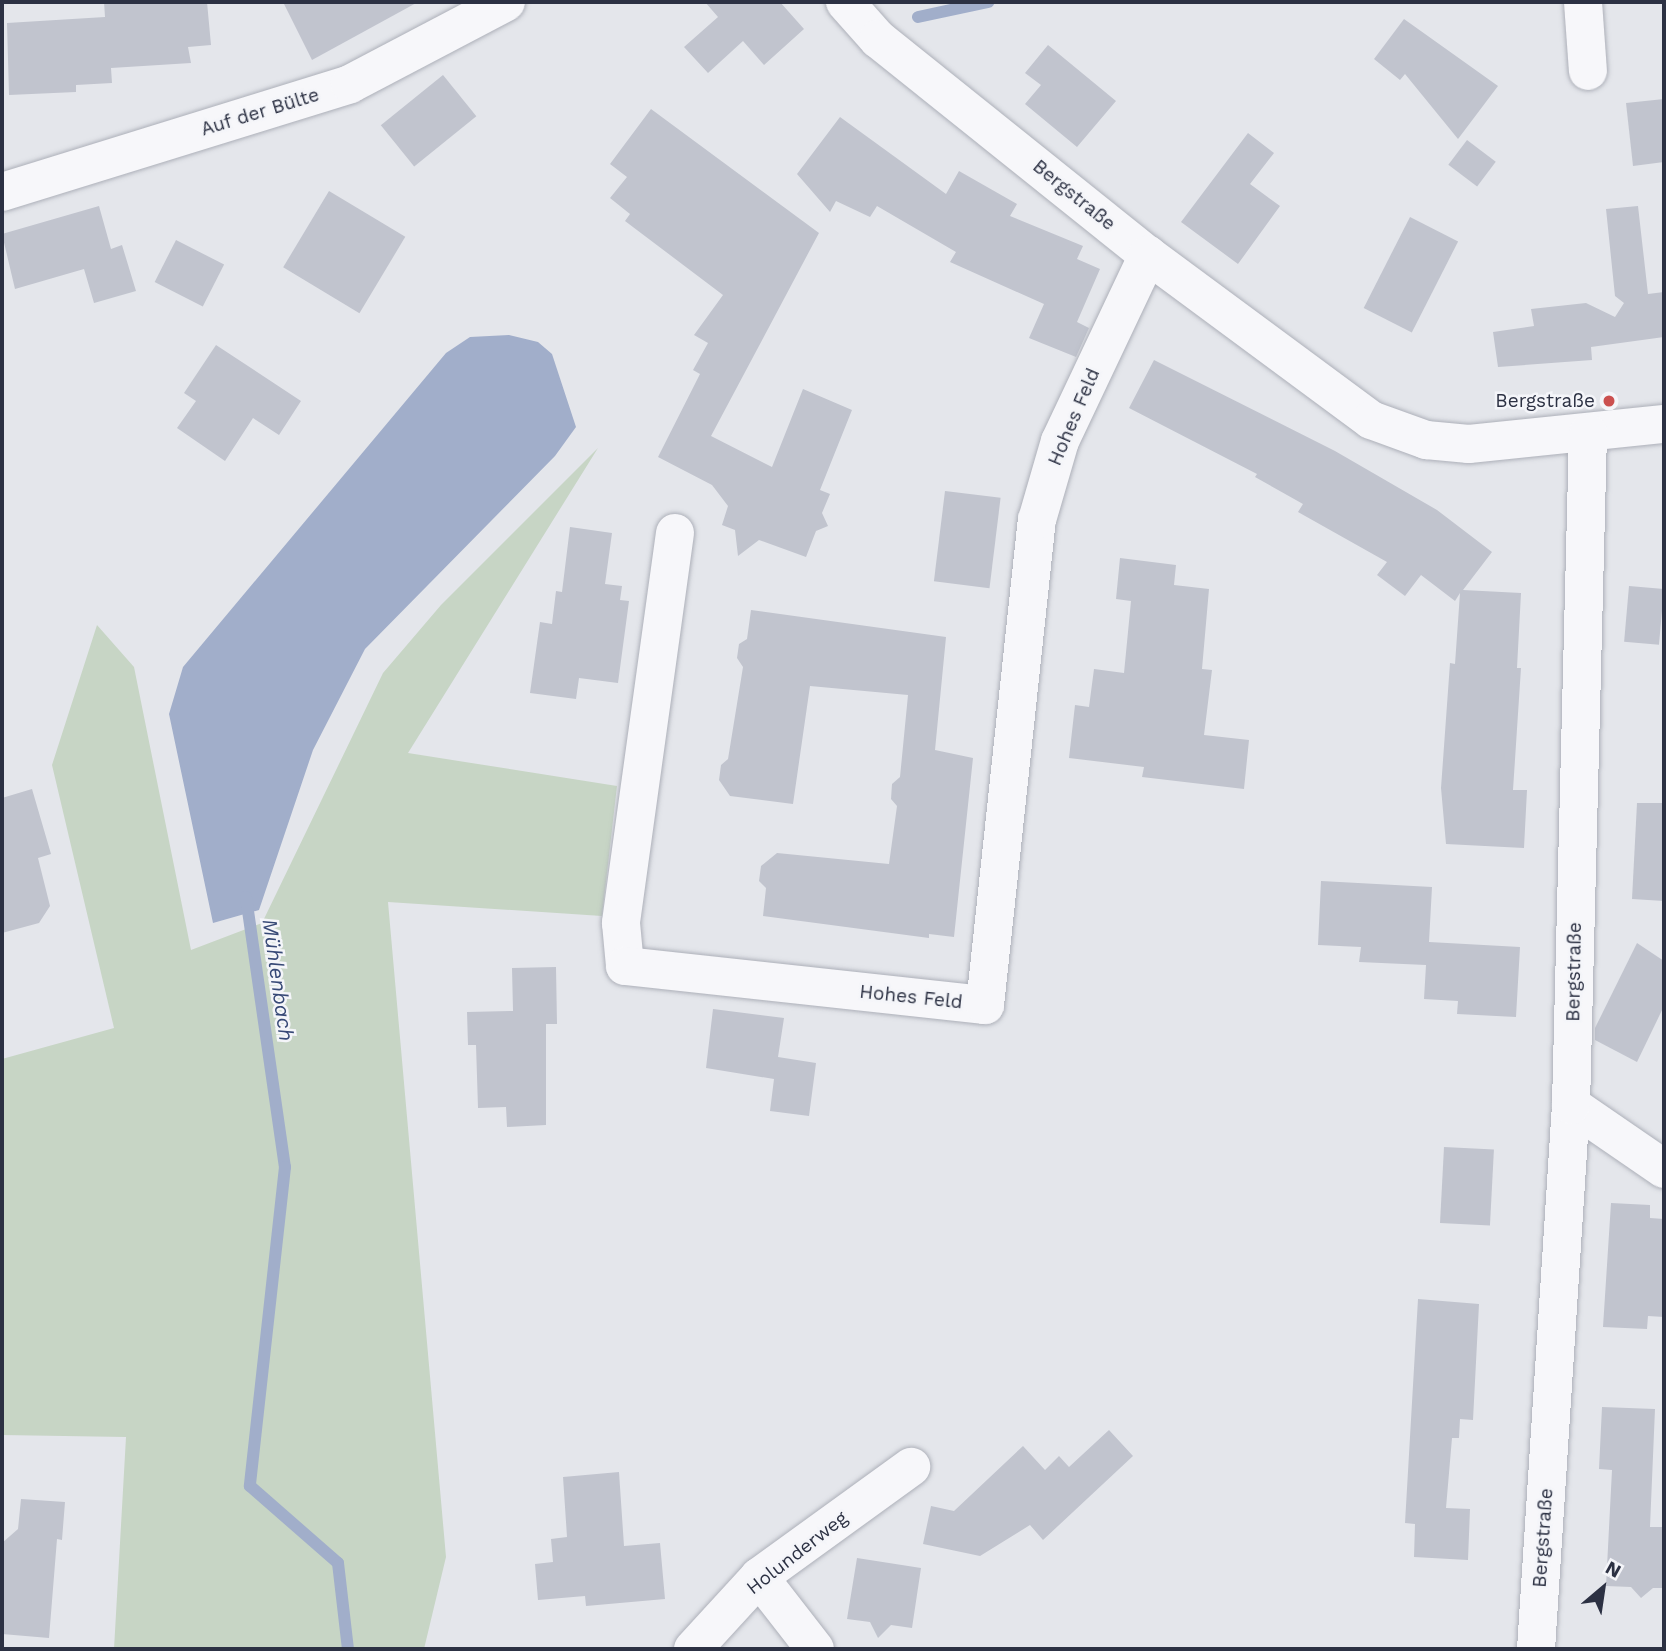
<!DOCTYPE html>
<html>
<head>
<meta charset="utf-8">
<style>
	body { margin:0 }
	#map { position:relative; width:1666px; height:1651px; overflow:hidden; background:#e4e6eb; font-family:"Work Sans",sans-serif }
	div>[style] { position:absolute }
	.green>* { inset:0; background:#c7d5c5 }
	.water>* { inset:0; background:#a1aeca }
	.stream>* { height:12px; margin:-6px; padding:0 6px; transform-origin:6px; border-radius:6px; background:#a1aeca }
	.building>* { inset:0; background:#c1c4ce; transform-origin:0 0 }
	.roads { filter:drop-shadow(0 0 2px #adb0b9) drop-shadow(0 0 2px #adb0b9) }
	.minor>* { height:38px; margin:-19px; padding:0 19px; transform-origin:19px; border-radius:19px; background:#f7f7fa }
	.dots>* { width:19px; height:19px; translate:-50% -50%; box-sizing:border-box; border:4px solid #f4f5f9; border-radius:50% }
	span { translate:-50% -50%; white-space:nowrap; text-align:center; line-height:1.15; -webkit-text-stroke:5px #f4f5f9; paint-order:stroke }
	.street-label { font-size:19px; color:#2c3143 }
	.poi-label { font-size:19px; color:#2c3143 }
	.right { translate:-100% -50%; text-align:right }
	.water-label { font-size:21px; color:#374976; font-style:italic }
	.frame { position:absolute; inset:0; border:4px solid #2c3143; pointer-events:none }
	.north { position:absolute; left:1568px; top:1553px; width:70px; height:70px; -webkit-text-stroke:5px #f4f5f9; paint-order:stroke; rotate:29deg; font-size:19px; font-weight:700; line-height:28px; text-align:center; color:#2c3143 }
	.north::after { content:''; display:block; margin:auto; width:24px; height:32px; background:#2c3143; clip-path:polygon(50% 0,100% 100%,50% 72%,0 100%) }
</style>
</head>
<body>
<div id="map">
	<div class="green">
		<div style="clip-path:polygon(598px 448px,408px 753px,617px 786px,602px 916px,388px 902px,446px 1557px,424px 1649px,114px 1649px,126px 1437px,2px 1435px,2px 1059px,114px 1028px,52px 765px,97px 625px,134px 667px,191px 950px,262px 923px,383px 673px,441px 605px)"></div>
	</div>
	<div class="water">
		<div style="clip-path:polygon(509px 335px,538px 342px,552px 354px,576px 427px,555px 456px,365px 649px,313px 750px,259px 910px,213px 923px,169px 714px,183px 667px,446px 353px,470px 337px)"></div>
	</div>
	<div class="stream">
		<div style="left:918px;top:17px;width:72px;rotate:-12.1deg"></div>
		<div style="left:246px;top:897px;width:273px;rotate:81.8deg"></div>
		<div style="left:285px;top:1167px;width:321px;rotate:96.3deg"></div>
		<div style="left:250px;top:1486px;width:117px;rotate:41.2deg"></div>
		<div style="left:338px;top:1563px;width:87px;rotate:83.4deg"></div>
	</div>
	<div class="building">
		<div style="clip-path:polygon(104px 2px,207px 2px,211px 45px,188px 47px,191px 63px,111px 68px,112px 83px,76px 85px,76px 92px,9px 95px,7px 23px,105px 17px)"></div>
		<div style="clip-path:polygon(283px 2px,418px 2px,312px 60px)"></div>
		<div style="clip-path:polygon(705px 2px,780px 2px,804px 29px,764px 65px,743px 41px,708px 73px,684px 47px,718px 17px)"></div>
		<div style="clip-path:polygon(1404px 19px,1498px 86px,1458px 139px,1405px 74px,1400px 80px,1374px 59px)"></div>
		<div style="clip-path:polygon(1048px 45px,1116px 101px,1077px 147px,1025px 104px,1041px 85px,1025px 73px)"></div>
		<div style="left:443px;top:75px;width:53px;height:80px;rotate:51deg"></div>
		<div style="clip-path:polygon(1664px 99px,1664px 162px,1633px 166px,1626px 103px)"></div>
		<div style="clip-path:polygon(651px 109px,819px 233px,711px 436px,772px 467px,803px 389px,852px 410px,820px 490px,830px 494px,822px 513px,828px 526px,816px 531px,806px 557px,759px 540px,738px 556px,735px 530px,722px 525px,728px 506px,712px 485px,658px 457px,700px 374px,693px 370px,708px 343px,694px 335px,723px 295px,625px 221px,630px 214px,610px 198px,627px 177px,610px 164px)"></div>
		<div style="clip-path:polygon(840px 117px,946px 194px,959px 171px,1017px 204px,1010px 216px,1083px 246px,1077px 259px,1100px 269px,1077px 322px,1089px 328px,1076px 357px,1029px 338px,1044px 304px,950px 262px,956px 252px,877px 206px,870px 217px,836px 201px,830px 212px,797px 174px)"></div>
		<div style="clip-path:polygon(1248px 133px,1274px 153px,1250px 184px,1280px 206px,1238px 264px,1181px 222px)"></div>
		<div style="left:1467px;top:140px;width:36px;height:31px;rotate:37deg"></div>
		<div style="left:329px;top:191px;width:89px;height:89px;rotate:31deg"></div>
		<div style="clip-path:polygon(99px 206px,111px 249px,122px 245px,136px 291px,94px 303px,84px 269px,15px 289px,2px 234px)"></div>
		<div style="clip-path:polygon(1638px 206px,1648px 294px,1664px 292px,1664px 337px,1591px 347px,1592px 360px,1498px 367px,1493px 332px,1534px 326px,1531px 309px,1586px 303px,1615px 317px,1624px 303px,1615px 296px,1606px 209px)"></div>
		<div style="left:1410px;top:217px;width:54px;height:102px;rotate:27deg"></div>
		<div style="left:176px;top:240px;width:54px;height:47px;rotate:27deg"></div>
		<div style="clip-path:polygon(216px 345px,301px 401px,279px 435px,253px 418px,225px 461px,177px 428px,196px 401px,184px 393px)"></div>
		<div style="clip-path:polygon(1154px 360px,1335px 451px,1437px 510px,1492px 552px,1463px 590px,1521px 593px,1517px 668px,1521px 668px,1513px 790px,1527px 790px,1524px 848px,1446px 844px,1441px 788px,1450px 663px,1455px 664px,1460px 593px,1455px 601px,1421px 575px,1405px 596px,1377px 575px,1387px 562px,1298px 512px,1303px 504px,1255px 477px,1257px 474px,1129px 408px)"></div>
		<div style="left:945px;top:491px;width:56px;height:91px;rotate:7deg"></div>
		<div style="clip-path:polygon(570px 527px,612px 533px,605px 584px,622px 586px,620px 600px,629px 601px,618px 683px,579px 678px,576px 699px,530px 693px,540px 622px,552px 624px,556px 591px,562px 592px)"></div>
		<div style="clip-path:polygon(1120px 558px,1176px 565px,1174px 585px,1209px 589px,1202px 669px,1212px 670px,1204px 735px,1249px 740px,1244px 789px,1142px 777px,1144px 767px,1069px 758px,1075px 705px,1089px 707px,1094px 669px,1124px 673px,1131px 601px,1116px 599px)"></div>
		<div style="left:1629px;top:586px;width:35px;height:56px;rotate:5deg"></div>
		<div style="clip-path:polygon(751px 610px,946px 637px,935px 750px,973px 758px,954px 937px,929px 934px,929px 938px,763px 916px,766px 888px,759px 881px,761px 866px,777px 853px,889px 864px,897px 806px,891px 799px,892px 784px,900px 777px,908px 695px,810px 686px,793px 804px,730px 796px,719px 780px,721px 765px,728px 759px,743px 667px,737px 658px,739px 644px,747px 639px)"></div>
		<div style="clip-path:polygon(32px 789px,51px 854px,38px 858px,50px 906px,39px 923px,2px 933px,2px 798px)"></div>
		<div style="clip-path:polygon(1637px 803px,1664px 803px,1664px 901px,1632px 899px)"></div>
		<div style="clip-path:polygon(1321px 881px,1432px 887px,1429px 942px,1520px 947px,1516px 1017px,1457px 1014px,1458px 1001px,1424px 999px,1426px 965px,1359px 962px,1361px 947px,1318px 945px)"></div>
		<div style="clip-path:polygon(1637px 943px,1664px 961px,1664px 1006px,1637px 1062px,1595px 1040px,1595px 1028px)"></div>
		<div style="clip-path:polygon(556px 967px,557px 1024px,546px 1024px,546px 1125px,507px 1127px,506px 1107px,478px 1108px,476px 1045px,468px 1045px,467px 1012px,513px 1011px,512px 968px)"></div>
		<div style="clip-path:polygon(713px 1009px,784px 1018px,778px 1057px,816px 1063px,809px 1116px,770px 1111px,774px 1079px,706px 1068px)"></div>
		<div style="left:1444px;top:1147px;width:50px;height:76px;rotate:3deg"></div>
		<div style="clip-path:polygon(1611px 1203px,1650px 1205px,1650px 1218px,1664px 1219px,1664px 1317px,1648px 1316px,1647px 1329px,1603px 1327px)"></div>
		<div style="clip-path:polygon(1418px 1299px,1479px 1304px,1473px 1420px,1460px 1419px,1459px 1438px,1452px 1438px,1446px 1508px,1470px 1509px,1468px 1560px,1414px 1557px,1415px 1524px,1405px 1523px)"></div>
		<div style="clip-path:polygon(1602px 1407px,1655px 1409px,1650px 1527px,1664px 1527px,1664px 1588px,1653px 1588px,1641px 1598px,1631px 1587px,1606px 1586px,1612px 1470px,1599px 1469px)"></div>
		<div style="clip-path:polygon(1109px 1430px,1133px 1456px,1043px 1540px,1030px 1525px,980px 1556px,923px 1544px,931px 1506px,954px 1511px,1023px 1446px,1045px 1470px,1059px 1456px,1069px 1467px)"></div>
		<div style="clip-path:polygon(619px 1472px,624px 1546px,660px 1543px,665px 1599px,586px 1606px,585px 1596px,538px 1600px,535px 1564px,553px 1562px,551px 1539px,567px 1537px,563px 1477px)"></div>
		<div style="clip-path:polygon(21px 1499px,65px 1502px,62px 1540px,57px 1539px,49px 1638px,2px 1634px,2px 1543px,18px 1529px)"></div>
		<div style="clip-path:polygon(857px 1558px,921px 1568px,912px 1628px,891px 1625px,878px 1638px,870px 1622px,847px 1619px)"></div>
	</div>
	<div class="roads">
		<div class="minor">
			<div style="left:845px;top:2px;width:50px;rotate:48.3deg"></div>
			<div style="left:878px;top:39px;width:346px;rotate:38.7deg"></div>
			<div style="left:1148px;top:255px;width:277px;rotate:36.5deg"></div>
			<div style="left:1371px;top:420px;width:59px;rotate:20deg"></div>
			<div style="left:1426px;top:440px;width:43px;rotate:5.3deg"></div>
			<div style="left:1469px;top:444px;width:196px;rotate:-5.9deg"></div>
			<div style="left:1583px;top:2px;width:69px;rotate:85.9deg"></div>
			<div style="left:2px;top:192px;width:364px;rotate:-17.2deg"></div>
			<div style="left:350px;top:84px;width:176px;rotate:-27.7deg"></div>
			<div style="left:675px;top:533px;width:394px;rotate:97.9deg"></div>
			<div style="left:621px;top:923px;width:43px;rotate:84.7deg"></div>
			<div style="left:625px;top:966px;width:362px;rotate:6.2deg"></div>
			<div style="left:985px;top:1005px;width:488px;rotate:-83.9deg"></div>
			<div style="left:1037px;top:520px;width:82px;rotate:-73.8deg"></div>
			<div style="left:1060px;top:441px;width:206px;rotate:-64.7deg"></div>
			<div style="left:1571px;top:1105px;width:113px;rotate:34.5deg"></div>
			<div style="left:759px;top:1577px;width:91px;rotate:52.1deg"></div>
			<div style="left:693px;top:1649px;width:98px;rotate:-47.5deg"></div>
			<div style="left:759px;top:1577px;width:188px;rotate:-35.9deg"></div>
			<div style="left:1536px;top:1649px;width:545px;rotate:-86.32deg"></div>
			<div style="left:1571px;top:1105px;width:672px;rotate:-88.55deg"></div>
		</div>
	</div>
	<div class="dots">
		<div style="left:1609px;top:401px;background:#cb504f"></div>
	</div>
	<div class="street-label">
		<span style="left:260px;top:112px;rotate:-17deg">Auf der Bülte</span>
		<span style="left:1074px;top:195px;rotate:39deg">Bergstraße</span>
		<span style="left:1074px;top:417px;rotate:-67deg">Hohes Feld</span>
		<span style="left:1574px;top:972px;rotate:-89deg">Bergstraße</span>
		<span style="left:911px;top:997px;rotate:6deg">Hohes Feld</span>
		<span style="left:1543px;top:1538px;rotate:-86deg">Bergstraße</span>
		<span style="left:797px;top:1553px;rotate:-38deg">Holunderweg</span>
	</div>
	<div class="poi-label">
		<span class="right" style="left:1595px;top:401px">Bergstraße</span>
	</div>
	<div class="water-label">
		<span style="left:278px;top:980px;rotate:82deg">Mühlenbach</span>
	</div>
	<div class="frame"></div>
	<div class="north">N</div>
</div>
</body>
</html>
